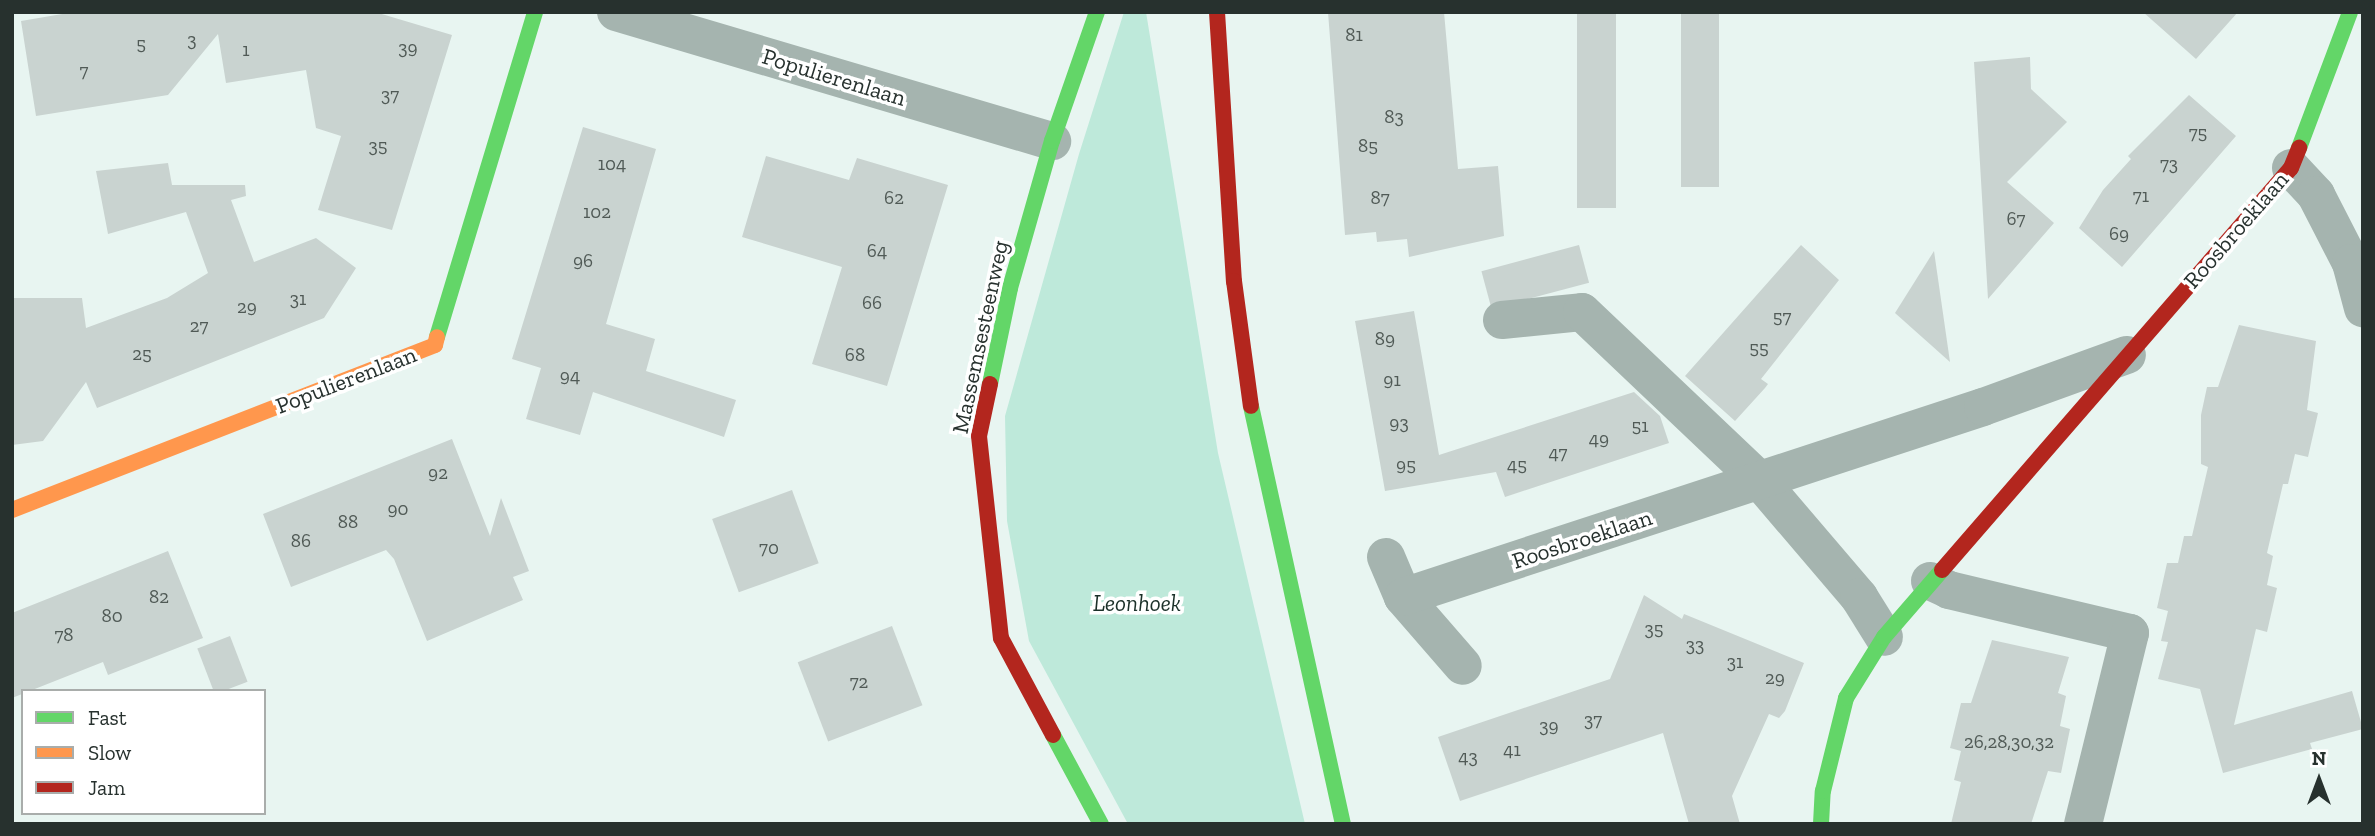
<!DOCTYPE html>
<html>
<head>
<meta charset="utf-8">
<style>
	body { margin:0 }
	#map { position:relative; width:2375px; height:836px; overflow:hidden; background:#e8f5f1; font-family:"Zilla Slab",serif }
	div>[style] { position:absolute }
	.green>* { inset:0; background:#bee9da }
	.building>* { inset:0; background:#c9d3d0; transform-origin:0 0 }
	.street>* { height:38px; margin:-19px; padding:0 19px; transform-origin:19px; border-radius:19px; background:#a5b4af }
	.fast>* { height:16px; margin:-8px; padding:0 8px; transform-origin:8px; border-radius:8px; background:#63d668 }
	.slow>* { height:16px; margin:-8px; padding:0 8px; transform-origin:8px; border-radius:8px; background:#ff974d }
	.jam>* { height:16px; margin:-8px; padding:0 8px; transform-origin:8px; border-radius:8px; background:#b3261e }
	span { translate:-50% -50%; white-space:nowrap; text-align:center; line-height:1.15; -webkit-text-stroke:7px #fff; paint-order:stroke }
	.number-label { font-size:19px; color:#505a56 }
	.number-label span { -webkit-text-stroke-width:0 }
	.street-label { font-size:23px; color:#27312e }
	.park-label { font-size:23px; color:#1b3029; font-style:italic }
	.frame { position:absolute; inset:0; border:14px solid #27312e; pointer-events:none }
	.legend { position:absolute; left:21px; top:689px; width:245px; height:126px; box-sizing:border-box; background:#fff; border:2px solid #a9adab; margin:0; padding:9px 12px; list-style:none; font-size:21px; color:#27312e }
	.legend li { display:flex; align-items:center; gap:14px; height:35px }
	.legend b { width:35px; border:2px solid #a9adab }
	.north { position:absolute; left:2284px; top:745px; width:70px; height:70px; -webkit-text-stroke:5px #fff; paint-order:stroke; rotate:0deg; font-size:19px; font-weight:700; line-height:28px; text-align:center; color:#27312e }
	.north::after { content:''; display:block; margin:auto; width:24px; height:32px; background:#27312e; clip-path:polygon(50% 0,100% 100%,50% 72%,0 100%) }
</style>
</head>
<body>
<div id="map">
	<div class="green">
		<div style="clip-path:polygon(1124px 12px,1146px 12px,1218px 453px,1305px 824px,1128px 824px,1029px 641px,1007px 521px,1005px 416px,1079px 154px)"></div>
	</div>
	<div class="building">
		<div style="clip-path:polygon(74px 12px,375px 12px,452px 35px,392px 230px,318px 210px,341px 136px,316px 128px,306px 70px,226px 83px,218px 34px,168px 95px,36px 116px,21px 21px)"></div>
		<div style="clip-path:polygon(1328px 12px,1444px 12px,1458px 169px,1498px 166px,1504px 236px,1409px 257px,1407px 239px,1377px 242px,1376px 232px,1345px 235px)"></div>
		<div style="left:1577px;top:12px;width:39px;height:196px"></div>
		<div style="left:1681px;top:12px;width:38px;height:175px"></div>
		<div style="clip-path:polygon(2143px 12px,2238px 12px,2196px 59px)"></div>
		<div style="clip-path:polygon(2030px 57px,2031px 89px,2067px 122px,2007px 182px,2054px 223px,1988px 299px,1974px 62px)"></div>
		<div style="clip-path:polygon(2189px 95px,2236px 136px,2122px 267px,2079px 228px,2103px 190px,2131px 159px,2128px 156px)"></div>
		<div style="clip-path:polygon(583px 127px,656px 149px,606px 324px,655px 339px,646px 371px,736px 400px,724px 437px,593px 392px,580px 435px,526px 419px,541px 368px,512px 359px)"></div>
		<div style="clip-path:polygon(766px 156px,849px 180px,857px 158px,948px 185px,887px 386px,812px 364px,842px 267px,742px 237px)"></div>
		<div style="clip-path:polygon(168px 163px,172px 185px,245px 185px,246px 196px,231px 200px,254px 262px,316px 238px,356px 268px,324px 318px,97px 408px,86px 382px,43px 441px,12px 445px,12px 298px,82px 298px,86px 328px,167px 298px,208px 273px,186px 212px,108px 234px,96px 171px)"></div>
		<div style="left:1579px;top:245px;width:39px;height:101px;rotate:75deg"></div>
		<div style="clip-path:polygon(1801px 245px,1839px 280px,1761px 379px,1768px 384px,1765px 388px,1735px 421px,1685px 376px)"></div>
		<div style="clip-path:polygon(1934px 251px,1950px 362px,1895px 313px)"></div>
		<div style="clip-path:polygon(1414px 311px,1439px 455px,1634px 392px,1660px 416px,1669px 443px,1505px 497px,1496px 472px,1385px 491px,1355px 321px)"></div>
		<div style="clip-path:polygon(2239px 325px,2316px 341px,2307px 410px,2318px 413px,2308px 457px,2295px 454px,2288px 484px,2283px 484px,2267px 553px,2273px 556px,2267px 585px,2277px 588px,2267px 632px,2256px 629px,2234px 725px,2352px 691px,2363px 729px,2310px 743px,2312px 749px,2223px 773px,2200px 689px,2158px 679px,2168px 642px,2161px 641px,2168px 611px,2157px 608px,2167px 563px,2178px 563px,2184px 536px,2192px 536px,2208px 467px,2201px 464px,2201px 415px,2207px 387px,2218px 387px)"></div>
		<div style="clip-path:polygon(452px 439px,490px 536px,501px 498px,529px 571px,513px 577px,523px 600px,427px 641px,394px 559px,386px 550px,291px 587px,263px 514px)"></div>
		<div style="left:792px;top:490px;width:78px;height:85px;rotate:70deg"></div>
		<div style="clip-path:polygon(168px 551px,203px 638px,108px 675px,103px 662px,12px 698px,12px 613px)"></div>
		<div style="clip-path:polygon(1644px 595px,1682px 619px,1684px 614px,1804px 663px,1785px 711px,1779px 718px,1769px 714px,1732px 796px,1740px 824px,1689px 824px,1663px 733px,1460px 801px,1438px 737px,1610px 679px)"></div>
		<div style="left:892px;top:626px;width:85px;height:101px;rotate:69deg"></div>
		<div style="left:230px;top:636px;width:49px;height:35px;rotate:69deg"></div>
		<div style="clip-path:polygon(1992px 640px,2069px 657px,2058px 693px,2066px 696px,2060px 726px,2070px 729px,2061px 773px,2048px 771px,2031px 824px,1951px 824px,1961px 782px,1954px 780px,1961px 751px,1950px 748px,1961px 703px,1971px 703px)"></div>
	</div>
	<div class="street">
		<div style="left:616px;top:12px;width:455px;rotate:16.5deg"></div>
		<div style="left:2291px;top:168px;width:37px;rotate:47deg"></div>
		<div style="left:2316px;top:195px;width:76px;rotate:62.8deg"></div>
		<div style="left:2351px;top:263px;width:47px;rotate:75.1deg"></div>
		<div style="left:1502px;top:320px;width:80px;rotate:-5.7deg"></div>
		<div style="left:1582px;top:312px;width:245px;rotate:43.5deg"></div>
		<div style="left:1760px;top:481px;width:153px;rotate:49.5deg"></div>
		<div style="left:1859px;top:597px;width:47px;rotate:58deg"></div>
		<div style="left:1386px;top:557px;width:43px;rotate:67deg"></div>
		<div style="left:1403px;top:597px;width:91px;rotate:49deg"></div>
		<div style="left:1930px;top:581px;width:21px;rotate:25deg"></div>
		<div style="left:1949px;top:590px;width:186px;rotate:13.4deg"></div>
		<div style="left:2130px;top:633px;width:197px;rotate:103.8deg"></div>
		<div style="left:1403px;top:597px;width:610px;rotate:-18.14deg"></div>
		<div style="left:1983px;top:407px;width:153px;rotate:-19.9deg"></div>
	</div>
	<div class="fast">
		<div style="left:2299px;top:148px;width:145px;rotate:-69.4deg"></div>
		<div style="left:437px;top:337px;width:339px;rotate:-73.2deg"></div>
		<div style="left:990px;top:384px;width:98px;rotate:-78.2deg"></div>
		<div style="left:1010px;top:288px;width:153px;rotate:-74.1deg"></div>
		<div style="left:1052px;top:141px;width:137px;rotate:-70.8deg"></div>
		<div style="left:1251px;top:406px;width:428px;rotate:77.6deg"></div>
		<div style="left:1053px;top:735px;width:101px;rotate:61.7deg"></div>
		<div style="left:1821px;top:824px;width:33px;rotate:-87deg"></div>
		<div style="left:1823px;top:791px;width:96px;rotate:-76.1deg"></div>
		<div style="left:1846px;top:698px;width:72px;rotate:-58.1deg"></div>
		<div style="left:1884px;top:637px;width:89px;rotate:-49.1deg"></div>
	</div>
	<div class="slow">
		<div style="left:12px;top:510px;width:454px;rotate:-21.3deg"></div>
		<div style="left:435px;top:345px;width:8px;rotate:-76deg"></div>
	</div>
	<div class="jam">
		<div style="left:1217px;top:12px;width:270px;rotate:86.4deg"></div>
		<div style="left:1234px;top:281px;width:126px;rotate:82.3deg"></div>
		<div style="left:990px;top:384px;width:53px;rotate:101.9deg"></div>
		<div style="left:979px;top:436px;width:203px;rotate:83.8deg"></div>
		<div style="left:1001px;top:638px;width:110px;rotate:61.8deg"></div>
		<div style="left:1942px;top:570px;width:532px;rotate:-49.04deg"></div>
		<div style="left:2291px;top:168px;width:22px;rotate:-68deg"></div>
	</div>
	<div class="number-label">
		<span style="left:1354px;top:35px">81</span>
		<span style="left:192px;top:40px">3</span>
		<span style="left:141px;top:44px">5</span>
		<span style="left:408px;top:48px">39</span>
		<span style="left:246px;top:50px">1</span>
		<span style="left:84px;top:71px">7</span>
		<span style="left:390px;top:95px">37</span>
		<span style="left:1394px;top:117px">83</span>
		<span style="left:2198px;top:133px">75</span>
		<span style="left:378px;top:146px">35</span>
		<span style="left:1368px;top:146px">85</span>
		<span style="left:612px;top:164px">104</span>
		<span style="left:2169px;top:164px">73</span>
		<span style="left:2141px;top:196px">71</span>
		<span style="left:894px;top:198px">62</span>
		<span style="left:1380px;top:198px">87</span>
		<span style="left:597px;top:212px">102</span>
		<span style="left:2016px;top:219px">67</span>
		<span style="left:2119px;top:234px">69</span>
		<span style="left:877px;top:251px">64</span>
		<span style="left:583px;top:261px">96</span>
		<span style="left:298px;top:299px">31</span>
		<span style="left:872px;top:303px">66</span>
		<span style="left:247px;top:307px">29</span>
		<span style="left:1782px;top:317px">57</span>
		<span style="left:199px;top:326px">27</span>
		<span style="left:1385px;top:339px">89</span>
		<span style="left:1759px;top:348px">55</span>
		<span style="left:142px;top:354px">25</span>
		<span style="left:855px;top:355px">68</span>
		<span style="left:570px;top:376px">94</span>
		<span style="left:1392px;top:380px">91</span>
		<span style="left:1399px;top:423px">93</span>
		<span style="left:1640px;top:426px">51</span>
		<span style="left:1599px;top:439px">49</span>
		<span style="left:1558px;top:453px">47</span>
		<span style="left:1406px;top:465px">95</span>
		<span style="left:1517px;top:465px">45</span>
		<span style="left:438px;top:473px">92</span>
		<span style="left:398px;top:509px">90</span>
		<span style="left:348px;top:522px">88</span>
		<span style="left:301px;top:541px">86</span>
		<span style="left:769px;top:548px">70</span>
		<span style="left:159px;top:597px">82</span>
		<span style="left:112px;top:616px">80</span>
		<span style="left:1654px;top:629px">35</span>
		<span style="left:64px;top:635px">78</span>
		<span style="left:1695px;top:645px">33</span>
		<span style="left:1735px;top:662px">31</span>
		<span style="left:1775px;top:678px">29</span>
		<span style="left:859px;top:682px">72</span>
		<span style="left:1593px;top:720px">37</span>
		<span style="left:1549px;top:726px">39</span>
		<span style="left:2009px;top:742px">26,28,30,32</span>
		<span style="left:1512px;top:750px">41</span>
		<span style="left:1468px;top:757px">43</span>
	</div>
	<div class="street-label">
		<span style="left:834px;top:77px;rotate:17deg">Populierenlaan</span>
		<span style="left:2236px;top:230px;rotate:-49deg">Roosbroeklaan</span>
		<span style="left:980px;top:337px;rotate:-78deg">Massemsesteenweg</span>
		<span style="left:346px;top:380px;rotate:-21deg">Populierenlaan</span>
		<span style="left:1582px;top:539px;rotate:-18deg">Roosbroeklaan</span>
	</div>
	<div class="park-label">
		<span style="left:1137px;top:603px">Leonhoek</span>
	</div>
	<div class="frame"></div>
	<ul class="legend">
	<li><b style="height:9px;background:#63d668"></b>Fast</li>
	<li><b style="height:9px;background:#ff974d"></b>Slow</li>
	<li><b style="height:9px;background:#b3261e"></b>Jam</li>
	</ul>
	<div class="north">N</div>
</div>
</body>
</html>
